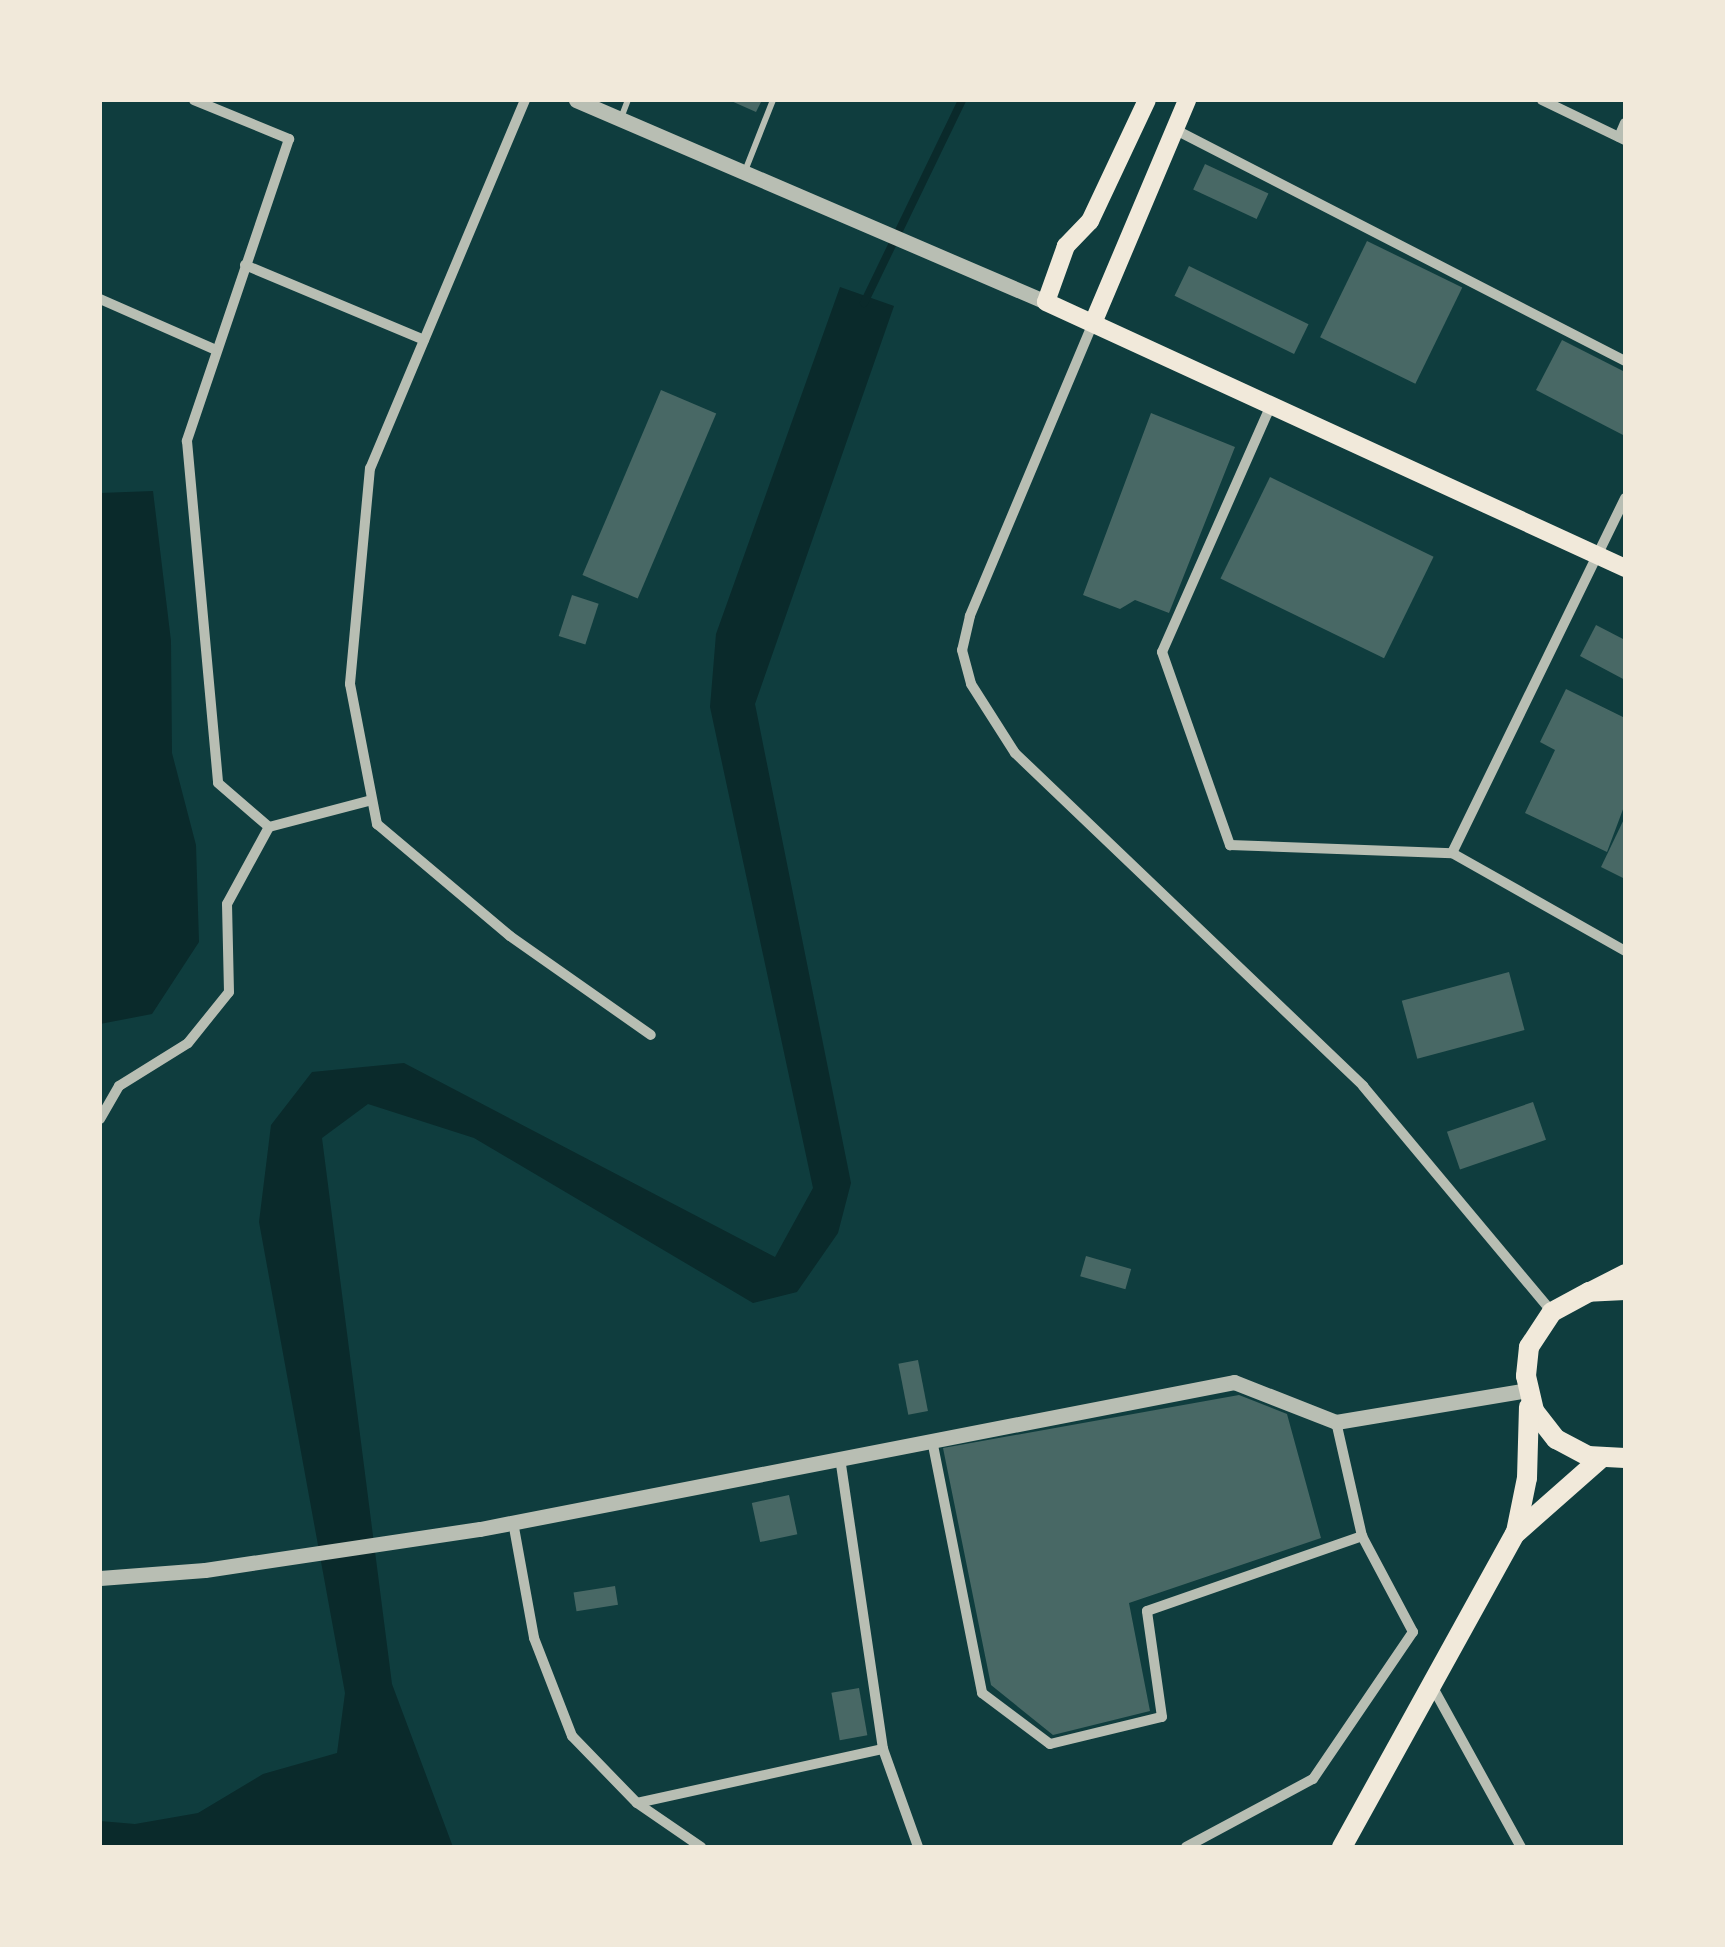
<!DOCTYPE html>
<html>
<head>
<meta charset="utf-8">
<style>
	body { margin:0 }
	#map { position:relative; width:1725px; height:1947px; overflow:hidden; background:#0f3d3e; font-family:"Asap Condensed",sans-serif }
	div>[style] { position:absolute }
	.water>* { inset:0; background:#0a2a2b }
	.stream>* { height:8px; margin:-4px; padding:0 4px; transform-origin:4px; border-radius:4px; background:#0a2a2b }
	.building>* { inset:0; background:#486865; transform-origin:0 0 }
	.service>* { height:6px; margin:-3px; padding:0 3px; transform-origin:3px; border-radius:3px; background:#b8beb3 }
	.minor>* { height:10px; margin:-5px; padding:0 5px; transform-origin:5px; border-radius:5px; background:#b8beb3 }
	.tertiary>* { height:15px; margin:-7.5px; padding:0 7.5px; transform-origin:7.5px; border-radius:7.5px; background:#b8beb3 }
	.secondary>* { height:18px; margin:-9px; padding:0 9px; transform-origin:9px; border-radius:9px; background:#f1e9da }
	.primary>* { height:20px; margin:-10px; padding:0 10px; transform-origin:10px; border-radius:10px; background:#f1e9da }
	span { translate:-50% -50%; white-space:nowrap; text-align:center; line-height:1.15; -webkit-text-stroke:10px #f1e9da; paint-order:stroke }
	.frame { position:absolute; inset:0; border:102px solid #f1e9da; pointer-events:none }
</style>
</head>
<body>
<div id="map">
	<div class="water">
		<div style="clip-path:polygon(840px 287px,894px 306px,755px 704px,851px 1183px,838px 1233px,797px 1292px,753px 1303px,474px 1138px,368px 1104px,322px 1138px,392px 1684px,453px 1847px,100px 1847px,100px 1821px,135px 1824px,198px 1813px,263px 1774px,337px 1753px,345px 1693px,259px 1222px,271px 1125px,312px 1072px,404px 1063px,775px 1257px,813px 1188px,710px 707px,716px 634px)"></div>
		<div style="clip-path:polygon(153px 491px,171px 641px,172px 753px,196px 845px,199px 942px,152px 1014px,100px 1024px,100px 493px)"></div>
	</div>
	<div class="stream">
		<div style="left:864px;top:303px;width:225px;rotate:-64.2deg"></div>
	</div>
	<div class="building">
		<div style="clip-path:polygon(729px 100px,762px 100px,756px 112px)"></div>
		<div style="left:1205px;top:164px;width:70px;height:28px;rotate:25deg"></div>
		<div style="left:1367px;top:241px;width:106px;height:107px;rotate:26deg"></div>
		<div style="left:1189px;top:266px;width:133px;height:33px;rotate:26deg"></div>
		<div style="clip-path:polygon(1562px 340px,1625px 372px,1625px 436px,1536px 390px)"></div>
		<div style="left:661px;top:390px;width:60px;height:201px;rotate:23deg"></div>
		<div style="clip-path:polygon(1151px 413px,1235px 447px,1169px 613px,1135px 600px,1120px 609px,1083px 595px)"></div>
		<div style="left:1270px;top:477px;width:182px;height:113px;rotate:26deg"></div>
		<div style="left:572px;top:595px;width:28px;height:43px;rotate:18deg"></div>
		<div style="clip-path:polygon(1596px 625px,1625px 640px,1625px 680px,1580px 656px)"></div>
		<div style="clip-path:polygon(1566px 689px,1625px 718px,1625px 804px,1607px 852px,1525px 813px,1555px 750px,1540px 742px)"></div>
		<div style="clip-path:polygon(1625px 817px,1625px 879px,1601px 867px)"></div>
		<div style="left:1509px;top:972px;width:60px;height:111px;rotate:75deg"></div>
		<div style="left:1533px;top:1102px;width:40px;height:91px;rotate:71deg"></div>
		<div style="left:1086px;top:1256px;width:47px;height:21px;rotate:16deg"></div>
		<div style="left:918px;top:1360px;width:52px;height:20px;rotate:79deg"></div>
		<div style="clip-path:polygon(1239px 1395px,1287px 1414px,1321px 1538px,1129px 1603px,1150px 1711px,1053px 1735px,991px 1685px,943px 1448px)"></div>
		<div style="left:789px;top:1495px;width:40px;height:38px;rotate:78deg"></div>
		<div style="left:615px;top:1586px;width:19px;height:42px;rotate:81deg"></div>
		<div style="left:859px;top:1688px;width:48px;height:28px;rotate:80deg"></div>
	</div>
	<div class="service">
		<div style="left:621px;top:118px;width:19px;rotate:-69deg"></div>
		<div style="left:745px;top:171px;width:76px;rotate:-68.5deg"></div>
	</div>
	<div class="minor">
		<div style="left:194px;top:100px;width:103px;rotate:22.3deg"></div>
		<div style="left:289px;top:139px;width:319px;rotate:108.7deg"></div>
		<div style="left:187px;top:441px;width:343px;rotate:84.8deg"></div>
		<div style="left:218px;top:783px;width:67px;rotate:40.8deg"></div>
		<div style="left:525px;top:100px;width:399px;rotate:112.8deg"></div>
		<div style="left:370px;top:468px;width:217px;rotate:95.3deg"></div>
		<div style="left:350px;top:684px;width:143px;rotate:79.1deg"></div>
		<div style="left:377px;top:824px;width:174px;rotate:40.1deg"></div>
		<div style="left:510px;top:936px;width:172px;rotate:35.1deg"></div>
		<div style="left:1542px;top:100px;width:92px;rotate:25.7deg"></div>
		<div style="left:1174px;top:129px;width:507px;rotate:27.22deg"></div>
		<div style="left:1619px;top:137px;width:15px;rotate:-67deg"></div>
		<div style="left:245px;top:265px;width:194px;rotate:22.7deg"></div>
		<div style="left:100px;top:299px;width:127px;rotate:23.7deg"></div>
		<div style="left:1093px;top:323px;width:318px;rotate:112.8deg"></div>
		<div style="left:970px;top:616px;width:35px;rotate:103deg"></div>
		<div style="left:962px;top:650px;width:35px;rotate:75deg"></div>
		<div style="left:971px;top:684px;width:82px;rotate:57.5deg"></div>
		<div style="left:1015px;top:753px;width:482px;rotate:43.7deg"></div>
		<div style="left:1363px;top:1086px;width:295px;rotate:50.1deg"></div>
		<div style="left:1271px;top:405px;width:270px;rotate:113.8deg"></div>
		<div style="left:1162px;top:652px;width:205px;rotate:70.6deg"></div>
		<div style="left:1230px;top:845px;width:222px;rotate:2.1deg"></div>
		<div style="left:1452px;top:853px;width:395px;rotate:-64deg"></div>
		<div style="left:1452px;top:853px;width:199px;rotate:29.5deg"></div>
		<div style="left:100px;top:1119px;width:38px;rotate:-60deg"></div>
		<div style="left:119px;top:1086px;width:81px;rotate:-31.9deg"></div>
		<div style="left:188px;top:1043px;width:65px;rotate:-51.2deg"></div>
		<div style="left:229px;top:992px;width:88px;rotate:-91.3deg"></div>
		<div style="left:227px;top:904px;width:88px;rotate:-61.4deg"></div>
		<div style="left:269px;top:827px;width:106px;rotate:-14.7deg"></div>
		<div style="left:932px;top:1440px;width:258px;rotate:78.8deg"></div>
		<div style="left:982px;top:1693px;width:85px;rotate:36.9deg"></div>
		<div style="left:1050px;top:1744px;width:115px;rotate:-13.6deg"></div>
		<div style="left:1162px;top:1717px;width:107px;rotate:-98.1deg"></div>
		<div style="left:1147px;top:1611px;width:228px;rotate:-19.2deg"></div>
		<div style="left:1362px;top:1536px;width:117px;rotate:-102.8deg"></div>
		<div style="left:513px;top:1522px;width:118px;rotate:79.7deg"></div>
		<div style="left:534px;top:1638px;width:105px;rotate:68.8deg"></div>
		<div style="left:572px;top:1736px;width:93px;rotate:45.9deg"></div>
		<div style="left:637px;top:1803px;width:78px;rotate:34.5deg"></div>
		<div style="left:1432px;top:1686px;width:184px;rotate:61.1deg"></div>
		<div style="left:883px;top:1749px;width:104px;rotate:70.3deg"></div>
		<div style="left:637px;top:1803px;width:252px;rotate:-12.4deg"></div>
		<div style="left:883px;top:1749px;width:293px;rotate:-98.4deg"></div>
		<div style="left:1186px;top:1847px;width:144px;rotate:-28.2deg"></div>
		<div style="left:1313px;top:1779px;width:178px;rotate:-55.8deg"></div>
		<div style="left:1413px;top:1632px;width:109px;rotate:-118deg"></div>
	</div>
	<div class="tertiary">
		<div style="left:576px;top:100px;width:512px;rotate:23.26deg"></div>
		<div style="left:100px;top:1578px;width:105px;rotate:-4.4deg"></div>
		<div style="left:205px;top:1570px;width:278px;rotate:-8.5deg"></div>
		<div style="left:480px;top:1529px;width:768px;rotate:-11.03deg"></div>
		<div style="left:1234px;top:1382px;width:110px;rotate:21.4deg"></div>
		<div style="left:1336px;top:1422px;width:194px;rotate:-9.5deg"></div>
	</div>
	<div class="secondary">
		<div style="left:1147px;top:100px;width:134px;rotate:115.2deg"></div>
		<div style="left:1090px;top:221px;width:35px;rotate:134deg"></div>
		<div style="left:1066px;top:246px;width:59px;rotate:109.7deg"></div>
		<div style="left:1046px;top:302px;width:637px;rotate:24.67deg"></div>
		<div style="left:1093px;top:323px;width:242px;rotate:-67.1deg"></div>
		<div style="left:1590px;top:1291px;width:39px;rotate:-27deg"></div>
	</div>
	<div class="primary">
		<div style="left:1625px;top:1290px;width:36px;rotate:177deg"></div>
		<div style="left:1589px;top:1292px;width:42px;rotate:151.6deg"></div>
		<div style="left:1552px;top:1312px;width:42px;rotate:123.3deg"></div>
		<div style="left:1529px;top:1347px;width:29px;rotate:96deg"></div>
		<div style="left:1526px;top:1376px;width:36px;rotate:77deg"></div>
		<div style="left:1534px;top:1411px;width:36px;rotate:52deg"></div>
		<div style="left:1556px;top:1439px;width:36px;rotate:28deg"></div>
		<div style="left:1588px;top:1456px;width:37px;rotate:3deg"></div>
		<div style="left:1516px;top:1532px;width:55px;rotate:-78.5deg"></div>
		<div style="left:1527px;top:1478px;width:71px;rotate:-88.4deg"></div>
		<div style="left:1342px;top:1847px;width:358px;rotate:-61.1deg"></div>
		<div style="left:1515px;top:1534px;width:113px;rotate:-41.4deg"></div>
	</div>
	<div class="frame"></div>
</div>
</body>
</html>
